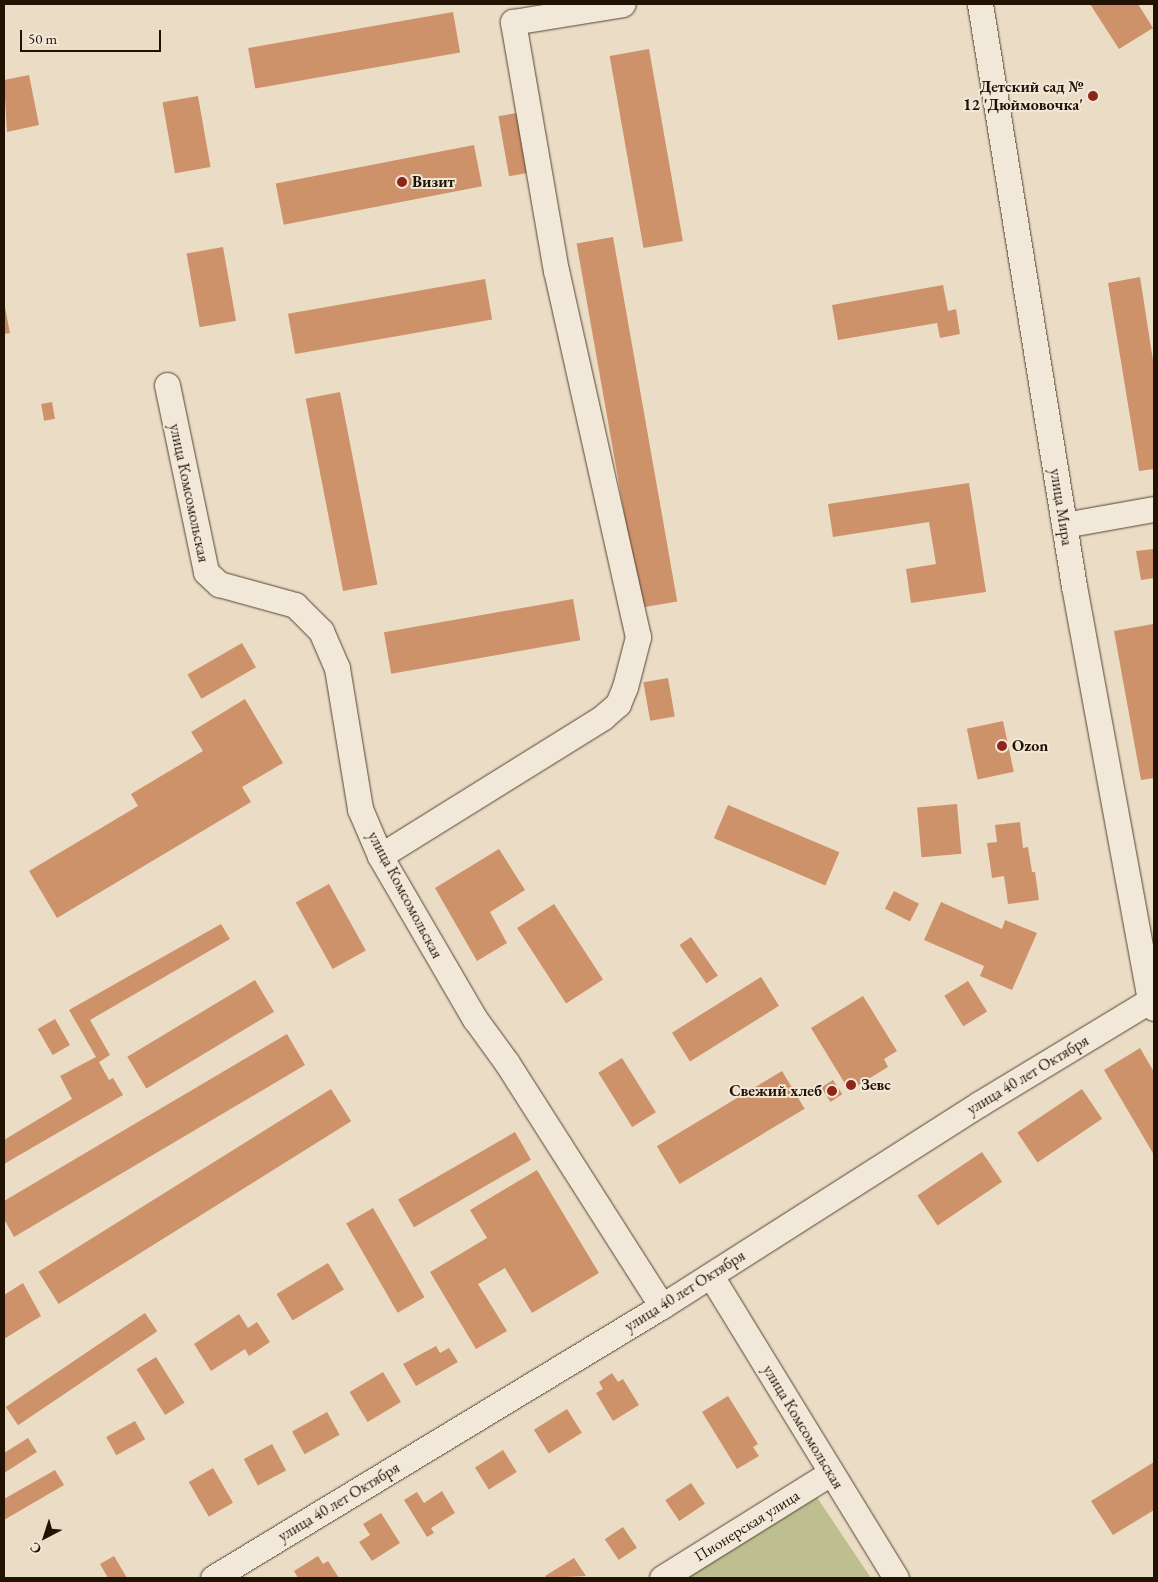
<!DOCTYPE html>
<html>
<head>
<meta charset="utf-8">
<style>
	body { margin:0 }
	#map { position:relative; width:1158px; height:1582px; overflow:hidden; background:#ebdcc5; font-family:"EB Garamond",serif }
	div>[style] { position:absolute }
	.green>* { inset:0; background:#bdbf91 }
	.building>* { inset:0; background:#ce926b; transform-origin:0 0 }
	.roads { filter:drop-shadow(0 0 1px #544433) drop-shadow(0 0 1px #544433) }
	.minor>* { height:25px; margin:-12.5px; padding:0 12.5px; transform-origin:12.5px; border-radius:12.5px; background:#f2e8d9 }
	.dots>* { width:14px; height:14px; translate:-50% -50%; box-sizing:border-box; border:2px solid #f2e8d9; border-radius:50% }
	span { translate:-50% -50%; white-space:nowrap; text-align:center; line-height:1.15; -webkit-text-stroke:4px #f2e8d9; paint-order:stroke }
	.poi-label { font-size:16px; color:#211202; font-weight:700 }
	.right { translate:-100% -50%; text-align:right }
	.left { translate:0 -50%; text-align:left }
	.street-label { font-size:16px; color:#211202 }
	.frame { position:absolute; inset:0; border:5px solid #211202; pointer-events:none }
	.north { position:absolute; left:20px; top:1512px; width:50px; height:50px; -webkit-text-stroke:4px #f2e8d9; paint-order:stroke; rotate:220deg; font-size:14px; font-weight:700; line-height:20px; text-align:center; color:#211202 }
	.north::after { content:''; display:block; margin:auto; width:18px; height:22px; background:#211202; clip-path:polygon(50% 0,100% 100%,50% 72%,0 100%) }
	.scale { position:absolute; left:20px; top:30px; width:141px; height:22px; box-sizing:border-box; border:2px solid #211202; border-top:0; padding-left:6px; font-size:15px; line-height:18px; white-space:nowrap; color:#211202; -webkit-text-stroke:4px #f2e8d9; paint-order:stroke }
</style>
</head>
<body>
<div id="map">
	<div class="green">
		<div style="clip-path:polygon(812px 1490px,871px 1578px,669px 1578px)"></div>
	</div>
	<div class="building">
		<div style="clip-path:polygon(1090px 4px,1138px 4px,1153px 28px,1119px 49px)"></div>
		<div style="left:453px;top:12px;width:41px;height:208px;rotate:80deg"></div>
		<div style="left:649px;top:49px;width:195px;height:40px;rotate:80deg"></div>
		<div style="clip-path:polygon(29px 75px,39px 125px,7px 132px,4px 80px)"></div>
		<div style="left:198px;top:96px;width:72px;height:36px;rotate:80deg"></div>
		<div style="left:528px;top:111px;width:61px;height:30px;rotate:80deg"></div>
		<div style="left:474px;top:145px;width:42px;height:202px;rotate:79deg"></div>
		<div style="left:613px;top:237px;width:370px;height:37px;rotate:80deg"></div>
		<div style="left:223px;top:247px;width:75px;height:37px;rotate:80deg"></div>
		<div style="clip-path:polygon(1140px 277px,1154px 367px,1154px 469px,1139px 471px,1108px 283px)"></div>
		<div style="left:485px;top:279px;width:41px;height:200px;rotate:80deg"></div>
		<div style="clip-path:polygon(943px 285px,948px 311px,956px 309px,960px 334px,940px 338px,937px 323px,838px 340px,832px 305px)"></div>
		<div style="clip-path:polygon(4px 302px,10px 333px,4px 334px)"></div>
		<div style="left:340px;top:392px;width:196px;height:35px;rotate:79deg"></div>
		<div style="left:52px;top:402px;width:17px;height:11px;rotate:80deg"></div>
		<div style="clip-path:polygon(969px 483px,986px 592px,911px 603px,906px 569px,936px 564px,929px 522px,833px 537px,828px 504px)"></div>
		<div style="clip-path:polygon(1154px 549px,1154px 578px,1141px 580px,1136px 551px)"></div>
		<div style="left:573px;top:599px;width:42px;height:192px;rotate:80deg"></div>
		<div style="clip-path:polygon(1153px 624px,1154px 778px,1141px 780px,1114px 631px)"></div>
		<div style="left:242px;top:643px;width:28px;height:63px;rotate:60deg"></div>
		<div style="left:668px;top:678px;width:39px;height:25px;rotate:80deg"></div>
		<div style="clip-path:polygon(245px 699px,283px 763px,242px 787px,251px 802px,57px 918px,29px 871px,138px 806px,131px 794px,203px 751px,191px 732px)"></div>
		<div style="left:1003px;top:721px;width:52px;height:37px;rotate:78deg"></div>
		<div style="left:957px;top:804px;width:50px;height:40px;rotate:85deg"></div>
		<div style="left:728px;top:805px;width:121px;height:36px;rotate:23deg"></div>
		<div style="clip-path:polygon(1020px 822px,1023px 848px,1028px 847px,1032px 872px,1035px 872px,1039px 900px,1008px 904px,1004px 876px,992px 878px,987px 843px,997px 842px,995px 825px)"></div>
		<div style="clip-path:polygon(499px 849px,525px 890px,490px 912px,507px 943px,477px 961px,435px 888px)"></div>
		<div style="left:329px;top:884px;width:76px;height:38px;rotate:61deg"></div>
		<div style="left:894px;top:891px;width:28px;height:20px;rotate:27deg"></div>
		<div style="clip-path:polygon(941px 902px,1002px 929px,1005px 920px,1037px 933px,1012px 990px,980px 976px,984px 966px,924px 940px)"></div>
		<div style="left:554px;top:904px;width:90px;height:44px;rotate:57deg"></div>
		<div style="clip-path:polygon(221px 924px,230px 939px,90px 1020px,110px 1055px,99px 1062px,109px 1080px,113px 1078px,123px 1095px,4px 1164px,4px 1140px,72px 1099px,60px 1076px,96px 1057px,69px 1010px)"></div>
		<div style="left:691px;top:937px;width:47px;height:14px;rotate:55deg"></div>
		<div style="left:761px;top:977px;width:34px;height:105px;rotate:58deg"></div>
		<div style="left:255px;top:980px;width:37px;height:149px;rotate:59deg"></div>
		<div style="left:968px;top:981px;width:36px;height:28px;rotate:58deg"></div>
		<div style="clip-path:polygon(863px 996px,897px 1051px,884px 1059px,888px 1067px,857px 1086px,854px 1082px,847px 1087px,811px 1028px)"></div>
		<div style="left:55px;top:1019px;width:30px;height:20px;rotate:60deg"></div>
		<div style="clip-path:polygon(287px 1034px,305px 1065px,14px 1237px,4px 1219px,4px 1201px)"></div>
		<div style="clip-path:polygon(1140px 1048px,1154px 1072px,1154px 1155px,1104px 1070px)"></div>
		<div style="left:622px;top:1058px;width:64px;height:28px;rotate:58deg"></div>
		<div style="left:782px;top:1071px;width:44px;height:146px;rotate:59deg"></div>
		<div style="left:833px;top:1080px;width:17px;height:14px;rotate:57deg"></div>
		<div style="left:331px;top:1089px;width:38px;height:345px;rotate:58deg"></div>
		<div style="left:1082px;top:1089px;width:36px;height:78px;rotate:56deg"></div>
		<div style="left:515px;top:1132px;width:32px;height:135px;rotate:60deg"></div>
		<div style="left:982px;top:1152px;width:36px;height:78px;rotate:56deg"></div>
		<div style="clip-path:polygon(537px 1170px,599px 1273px,532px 1313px,505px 1268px,478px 1284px,507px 1331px,476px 1349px,430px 1272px,487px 1238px,470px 1210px)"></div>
		<div style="left:373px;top:1208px;width:103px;height:31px;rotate:60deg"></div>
		<div style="left:328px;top:1263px;width:31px;height:60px;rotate:59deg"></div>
		<div style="clip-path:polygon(23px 1283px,41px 1316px,4px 1339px,4px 1295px)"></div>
		<div style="left:145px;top:1313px;width:22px;height:168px;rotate:56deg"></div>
		<div style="clip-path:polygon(239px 1314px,248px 1328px,257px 1322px,270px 1342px,249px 1356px,245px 1349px,211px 1371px,194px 1344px)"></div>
		<div style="clip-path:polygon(436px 1346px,440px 1353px,449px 1348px,458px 1362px,416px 1386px,403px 1364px)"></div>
		<div style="left:156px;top:1357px;width:54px;height:23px;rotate:58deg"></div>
		<div style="left:383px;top:1372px;width:35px;height:39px;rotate:59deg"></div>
		<div style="clip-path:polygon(612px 1373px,618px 1382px,623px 1379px,639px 1405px,613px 1421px,596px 1393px,603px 1389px,599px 1382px)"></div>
		<div style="clip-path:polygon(728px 1396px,758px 1444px,753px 1447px,759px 1456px,737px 1469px,702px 1412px)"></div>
		<div style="left:567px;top:1409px;width:28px;height:39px;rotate:58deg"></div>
		<div style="left:327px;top:1412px;width:26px;height:40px;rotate:61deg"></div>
		<div style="left:135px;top:1421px;width:21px;height:33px;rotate:61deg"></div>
		<div style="clip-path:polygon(28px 1438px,37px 1452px,4px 1473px,4px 1453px)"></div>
		<div style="left:272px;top:1444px;width:30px;height:32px;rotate:62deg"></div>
		<div style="left:503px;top:1450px;width:26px;height:33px;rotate:58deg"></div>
		<div style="clip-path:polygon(1154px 1462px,1154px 1510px,1113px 1535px,1091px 1501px)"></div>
		<div style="left:213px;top:1468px;width:40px;height:28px;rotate:60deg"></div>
		<div style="clip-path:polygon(55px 1470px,64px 1485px,4px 1520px,4px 1499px)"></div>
		<div style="left:691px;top:1483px;width:25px;height:31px;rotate:56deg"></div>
		<div style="clip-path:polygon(442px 1491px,455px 1513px,431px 1528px,434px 1533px,427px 1537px,404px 1500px,417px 1492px,424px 1503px)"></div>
		<div style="clip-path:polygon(381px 1513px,400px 1543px,372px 1561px,359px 1542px,370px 1535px,363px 1524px)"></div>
		<div style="left:623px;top:1527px;width:25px;height:22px;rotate:56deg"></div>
		<div style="clip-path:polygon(114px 1556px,127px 1578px,108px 1578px,100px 1564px)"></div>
		<div style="clip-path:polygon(318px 1556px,323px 1564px,328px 1561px,339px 1578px,298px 1578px,294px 1571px)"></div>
		<div style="clip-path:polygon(574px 1558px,586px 1576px,547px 1578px,545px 1576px)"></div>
	</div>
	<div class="roads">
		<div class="minor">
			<div style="left:980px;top:4px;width:590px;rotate:80.83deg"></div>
			<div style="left:1074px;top:586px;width:422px;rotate:79.6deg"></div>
			<div style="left:1150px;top:1001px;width:8px;rotate:60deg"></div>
			<div style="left:167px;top:385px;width:191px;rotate:78.2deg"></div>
			<div style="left:206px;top:572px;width:18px;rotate:43deg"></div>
			<div style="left:219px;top:584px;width:79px;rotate:15.4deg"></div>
			<div style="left:295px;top:605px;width:37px;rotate:45deg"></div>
			<div style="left:321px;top:631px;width:40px;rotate:66.6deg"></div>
			<div style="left:337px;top:668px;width:143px;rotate:80.7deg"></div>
			<div style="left:360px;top:809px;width:51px;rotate:66.9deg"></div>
			<div style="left:380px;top:856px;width:189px;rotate:59.8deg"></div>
			<div style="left:475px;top:1019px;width:54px;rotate:54deg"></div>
			<div style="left:507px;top:1063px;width:288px;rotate:57.5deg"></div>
			<div style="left:1064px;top:525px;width:91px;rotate:-10.1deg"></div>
			<div style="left:380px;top:856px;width:263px;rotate:-31.9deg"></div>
			<div style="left:603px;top:717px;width:20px;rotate:-41deg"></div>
			<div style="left:618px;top:704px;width:18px;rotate:-68deg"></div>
			<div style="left:625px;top:687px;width:52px;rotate:-75.4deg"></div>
			<div style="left:638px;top:637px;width:375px;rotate:-102.6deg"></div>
			<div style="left:556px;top:271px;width:253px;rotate:-99.8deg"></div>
			<div style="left:513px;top:22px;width:111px;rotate:-9.3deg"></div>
			<div style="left:711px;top:1276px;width:354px;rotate:58.5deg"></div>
			<div style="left:213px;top:1578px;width:525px;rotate:-31.21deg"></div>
			<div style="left:662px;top:1306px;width:376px;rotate:-32.5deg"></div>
			<div style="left:979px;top:1104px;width:205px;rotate:-31.2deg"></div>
			<div style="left:662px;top:1578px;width:199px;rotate:-31.9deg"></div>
		</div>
	</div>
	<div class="dots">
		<div style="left:1093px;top:96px;background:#8f2418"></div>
		<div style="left:402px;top:182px;background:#8f2418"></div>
		<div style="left:1002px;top:746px;background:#8f2418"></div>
		<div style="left:851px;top:1085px;background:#8f2418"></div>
		<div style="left:832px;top:1091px;background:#8f2418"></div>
	</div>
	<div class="poi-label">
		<span class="right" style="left:1083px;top:96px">Детский сад №<br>12 'Дюймовочка'</span>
		<span class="left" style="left:412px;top:182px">Визит</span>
		<span class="left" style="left:1012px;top:746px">Ozon</span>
		<span class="left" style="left:861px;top:1085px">Зевс</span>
		<span class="right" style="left:822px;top:1091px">Свежий хлеб</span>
	</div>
	<div class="street-label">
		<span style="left:189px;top:493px;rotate:78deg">улица Комсомольская</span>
		<span style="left:1061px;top:507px;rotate:81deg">улица Мира</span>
		<span style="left:405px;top:895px;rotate:62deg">улица Комсомольская</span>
		<span style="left:1028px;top:1075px;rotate:-31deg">улица 40 лет Октября</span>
		<span style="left:685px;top:1291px;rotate:-32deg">улица 40 лет Октября</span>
		<span style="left:803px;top:1427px;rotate:59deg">улица Комсомольская</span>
		<span style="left:339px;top:1502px;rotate:-31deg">улица 40 лет Октября</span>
		<span style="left:747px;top:1526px;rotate:-32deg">Пионерская улица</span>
	</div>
	<div class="frame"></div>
	<div class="north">С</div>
	<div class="scale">50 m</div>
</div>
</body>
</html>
